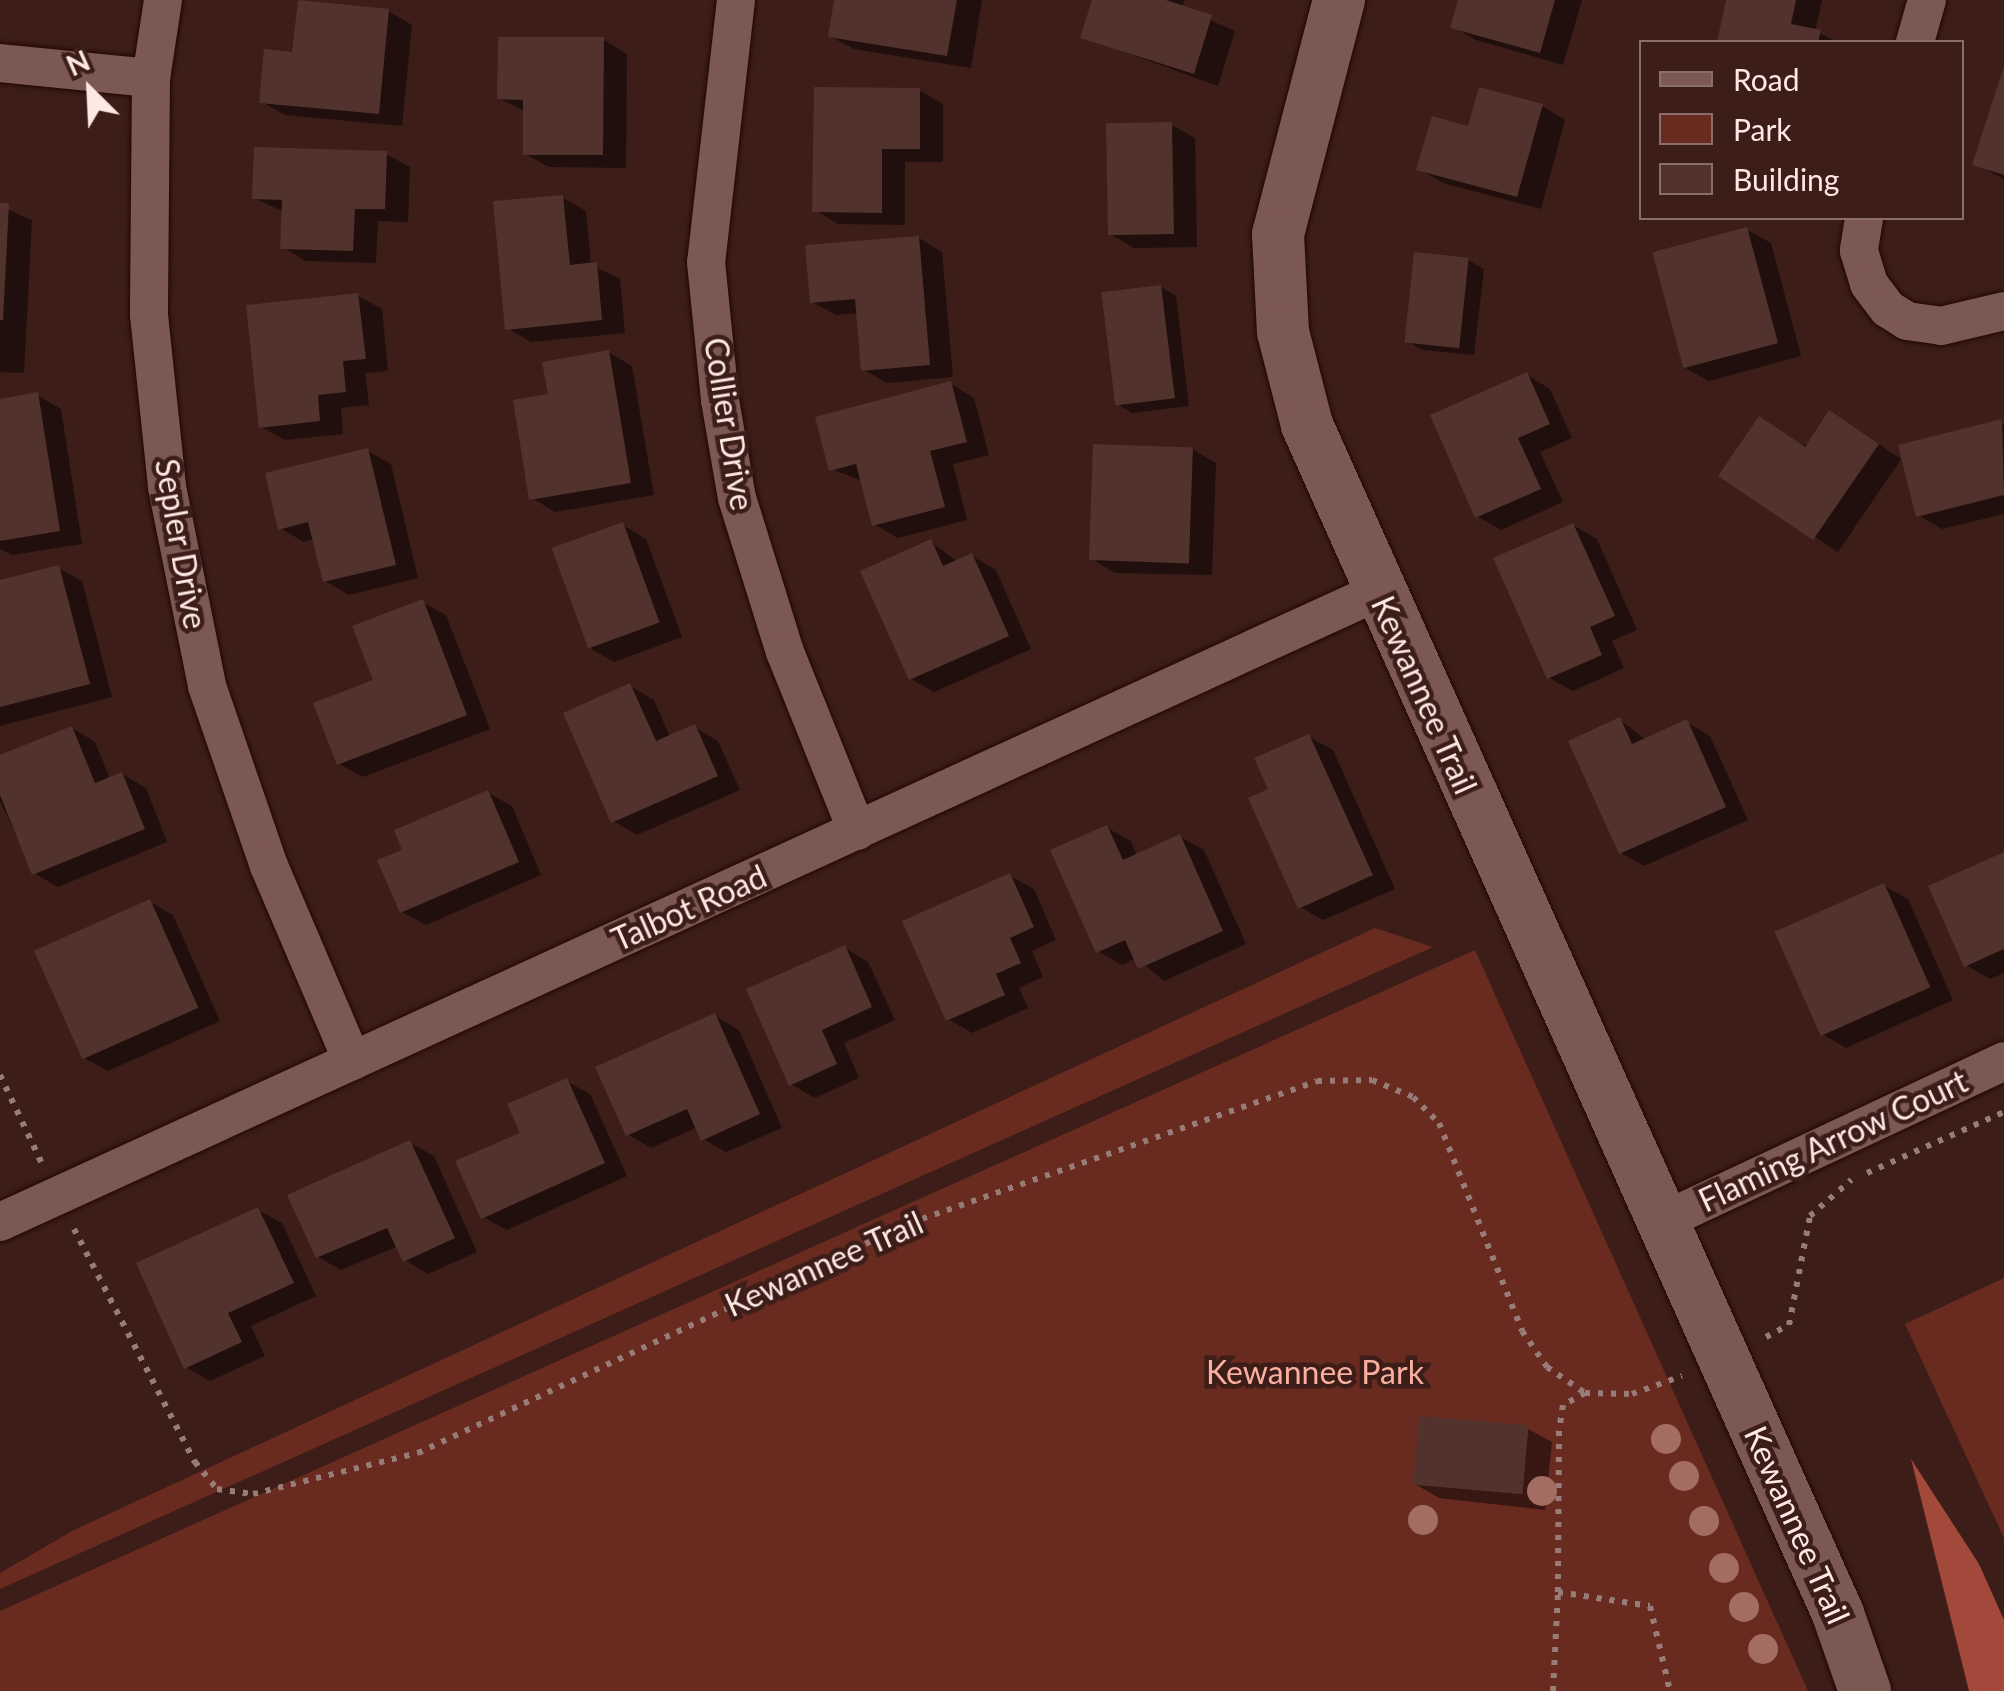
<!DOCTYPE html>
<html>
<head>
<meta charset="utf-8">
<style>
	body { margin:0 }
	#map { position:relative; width:2004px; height:1691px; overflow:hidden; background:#3c1d18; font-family:Lato,sans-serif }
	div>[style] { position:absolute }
	.green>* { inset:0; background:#692a20 }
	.water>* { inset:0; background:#a3493c }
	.shadow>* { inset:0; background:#0007 }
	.building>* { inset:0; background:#52322c; transform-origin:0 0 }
	.path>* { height:6px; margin-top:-3px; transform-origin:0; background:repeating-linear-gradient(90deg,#977c77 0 5px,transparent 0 13px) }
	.roads { filter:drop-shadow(0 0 2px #220604) drop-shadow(0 0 2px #220604) }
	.street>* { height:38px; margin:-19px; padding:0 19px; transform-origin:19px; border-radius:19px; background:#7c5852 }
	.secondary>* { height:52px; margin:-26px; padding:0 26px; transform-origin:26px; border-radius:26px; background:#7c5852 }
	.trees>* { width:30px; height:30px; margin:-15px; border-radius:50%; background:#a46d63 }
	span { translate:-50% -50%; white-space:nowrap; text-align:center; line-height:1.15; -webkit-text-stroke:9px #3c1d18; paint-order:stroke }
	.street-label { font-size:32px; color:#fee8e4 }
	.park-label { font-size:32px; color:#faafa1 }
	.legend { position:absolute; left:1639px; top:40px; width:325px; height:180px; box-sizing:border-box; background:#3c1d18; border:2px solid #8a6e6a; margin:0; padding:12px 18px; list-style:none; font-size:30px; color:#fee8e4 }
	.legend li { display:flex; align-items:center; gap:20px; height:50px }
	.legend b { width:50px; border:2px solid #8a6e6a }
	.north { position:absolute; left:40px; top:40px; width:100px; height:100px; -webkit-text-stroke:8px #3c1d18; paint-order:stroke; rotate:336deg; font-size:28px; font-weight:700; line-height:40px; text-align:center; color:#fee8e4 }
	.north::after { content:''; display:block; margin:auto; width:35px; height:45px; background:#fee8e4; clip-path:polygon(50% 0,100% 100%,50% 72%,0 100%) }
</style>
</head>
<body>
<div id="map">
	<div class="green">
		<div style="clip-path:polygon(1375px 928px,1433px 947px,0 1589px,0 1573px,74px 1530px)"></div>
		<div style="clip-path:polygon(1475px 950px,1808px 1691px,0 1691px,0 1611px)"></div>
		<div style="clip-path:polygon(2004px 1278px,2004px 1538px,1905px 1324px)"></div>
	</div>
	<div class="water">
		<div style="clip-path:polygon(1911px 1459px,1979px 1564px,2004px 1620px,2004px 1691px,1969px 1691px)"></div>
	</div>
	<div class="shadow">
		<div style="clip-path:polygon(836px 0,982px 0,971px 68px,854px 49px,830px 36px)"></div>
		<div style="clip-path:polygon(1095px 0,1184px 0,1182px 8px,1235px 31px,1218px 86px,1083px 37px)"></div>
		<div style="clip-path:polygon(1461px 0,1582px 0,1563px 65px,1476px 40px,1453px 27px)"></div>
		<div style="clip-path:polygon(1729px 0,1822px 0,1815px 31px,1837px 42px,1720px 42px)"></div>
		<div style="clip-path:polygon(388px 11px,412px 25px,402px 126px,285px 115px,262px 102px)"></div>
		<div style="clip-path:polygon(604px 40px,627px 54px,626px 168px,549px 167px,525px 154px,526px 112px,499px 98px)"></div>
		<div style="clip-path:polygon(2004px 74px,2004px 179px,1975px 164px)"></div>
		<div style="clip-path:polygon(919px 90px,943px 104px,943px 162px,905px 162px,905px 225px,838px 224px,815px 210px)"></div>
		<div style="clip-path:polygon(1542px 106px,1565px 120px,1541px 209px,1443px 183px,1419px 169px,1470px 129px)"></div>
		<div style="clip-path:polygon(1172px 125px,1195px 138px,1197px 247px,1134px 248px,1110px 234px)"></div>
		<div style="clip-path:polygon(386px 154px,410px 167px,408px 222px,378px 221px,376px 263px,306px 261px,282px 247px,284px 212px,254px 198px)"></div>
		<div style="clip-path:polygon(563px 198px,586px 211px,591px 265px,620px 279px,625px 333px,531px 342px,507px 328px)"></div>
		<div style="clip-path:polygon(0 206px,32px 220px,24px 373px,0 372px)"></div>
		<div style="clip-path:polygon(1747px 230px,1771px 243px,1801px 356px,1709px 381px,1685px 368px)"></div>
		<div style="clip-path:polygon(919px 238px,942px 252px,953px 377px,887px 383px,863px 369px,859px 313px,836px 315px,812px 302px)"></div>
		<div style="clip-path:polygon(1468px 260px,1484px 269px,1474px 355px,1422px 350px,1407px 341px)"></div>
		<div style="clip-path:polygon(1161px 287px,1176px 296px,1189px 406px,1132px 413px,1117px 404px)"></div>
		<div style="clip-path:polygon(358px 296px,382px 309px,388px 371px,365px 373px,369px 405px,341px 408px,343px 434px,285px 440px,261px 427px)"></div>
		<div style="clip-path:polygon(608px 352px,632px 366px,654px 495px,555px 512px,532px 498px)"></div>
		<div style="clip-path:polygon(1527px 375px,1550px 389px,1572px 438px,1540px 452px,1563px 502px,1501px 530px,1477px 516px)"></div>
		<div style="clip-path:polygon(951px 384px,974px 398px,989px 455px,953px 464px,967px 520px,898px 538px,874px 524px,863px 481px,831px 469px)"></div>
		<div style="clip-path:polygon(37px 395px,61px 409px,82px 544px,12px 555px,0 549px,0 401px)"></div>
		<div style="clip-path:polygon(2004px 423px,2004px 514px,1942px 529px,1918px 515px)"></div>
		<div style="clip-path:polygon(1853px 427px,1901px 459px,1838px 552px,1722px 476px)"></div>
		<div style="clip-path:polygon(1192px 449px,1216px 463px,1212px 575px,1115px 573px,1092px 559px)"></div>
		<div style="clip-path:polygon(367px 451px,391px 464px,418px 578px,349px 595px,325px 581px,315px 539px,304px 542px,280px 528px)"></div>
		<div style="clip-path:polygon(623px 525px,646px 539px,682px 637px,614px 662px,590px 648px)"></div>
		<div style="clip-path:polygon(1573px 525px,1597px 539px,1637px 630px,1612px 641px,1624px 668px,1573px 691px,1549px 678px)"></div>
		<div style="clip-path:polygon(931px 542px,958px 562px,972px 556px,996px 570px,1031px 649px,934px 692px,911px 679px)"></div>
		<div style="clip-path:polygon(58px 568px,82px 581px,112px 697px,0 726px,0 583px)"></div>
		<div style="clip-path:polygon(422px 602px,446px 615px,490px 729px,363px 777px,339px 764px)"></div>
		<div style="clip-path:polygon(630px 686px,654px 700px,670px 737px,694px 727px,718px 741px,740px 790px,637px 835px,613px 821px)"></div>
		<div style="clip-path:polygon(1620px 720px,1646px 740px,1686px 722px,1710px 736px,1748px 820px,1644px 866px,1621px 853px)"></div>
		<div style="clip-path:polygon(72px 728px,95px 742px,110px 779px,122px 774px,146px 788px,167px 842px,58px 887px,34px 873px,0 801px,0 758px)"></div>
		<div style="clip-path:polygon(1309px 737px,1333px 750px,1395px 889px,1323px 920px,1300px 907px)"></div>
		<div style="clip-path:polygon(488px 793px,512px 806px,541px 875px,426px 925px,402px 912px,405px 851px)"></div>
		<div style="clip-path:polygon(1107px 828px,1131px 841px,1137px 856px,1180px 837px,1204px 850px,1246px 944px,1164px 981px,1136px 958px,1122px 965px,1098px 951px)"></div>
		<div style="clip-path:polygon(2004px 855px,2004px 973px,1990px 979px,1966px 965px)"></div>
		<div style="clip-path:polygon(1010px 876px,1034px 889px,1056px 940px,1032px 951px,1043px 977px,1019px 988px,1028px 1008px,972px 1033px,948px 1019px)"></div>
		<div style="clip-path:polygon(1884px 886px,1908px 899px,1953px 1000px,1846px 1048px,1822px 1034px)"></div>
		<div style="clip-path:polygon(150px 902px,173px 915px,220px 1021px,108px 1071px,84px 1058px)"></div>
		<div style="clip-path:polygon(845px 948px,868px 962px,895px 1020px,844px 1043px,859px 1078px,815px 1098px,791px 1084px)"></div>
		<div style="clip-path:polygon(715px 1016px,739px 1030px,782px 1128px,726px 1152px,703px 1139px,698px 1127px,651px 1148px,627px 1134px)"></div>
		<div style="clip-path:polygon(566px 1081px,590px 1094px,627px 1176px,507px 1230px,483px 1217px)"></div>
		<div style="clip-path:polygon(410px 1143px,434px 1156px,477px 1252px,428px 1274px,405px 1260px,398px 1246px,341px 1270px,318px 1257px)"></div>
		<div style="clip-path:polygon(258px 1210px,282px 1223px,316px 1296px,251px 1326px,265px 1356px,210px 1381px,186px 1367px)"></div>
		<div style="clip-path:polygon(1528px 1429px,1552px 1442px,1545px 1510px,1439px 1498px,1415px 1484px)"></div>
	</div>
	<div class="building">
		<div style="clip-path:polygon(298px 0,389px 9px,379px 114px,259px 103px,264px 49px,292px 52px)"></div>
		<div style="clip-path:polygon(834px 0,957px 0,947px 56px,828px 37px)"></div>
		<div style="clip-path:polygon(1092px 0,1166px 0,1212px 15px,1194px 74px,1080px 38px)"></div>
		<div style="clip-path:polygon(1458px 0,1555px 0,1540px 53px,1450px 28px)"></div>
		<div style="clip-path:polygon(1726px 0,1796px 0,1791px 24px,1821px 30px,1818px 42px,1717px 42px)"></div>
		<div style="clip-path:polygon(498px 37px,604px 37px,603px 155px,523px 155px,523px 100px,497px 99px)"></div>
		<div style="clip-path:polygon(2003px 69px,2004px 69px,2004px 175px,1972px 165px)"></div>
		<div style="clip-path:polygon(814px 87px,920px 88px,920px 149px,882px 149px,882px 213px,812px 212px)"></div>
		<div style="clip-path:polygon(1479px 87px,1543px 104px,1517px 197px,1416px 170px,1432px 116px,1468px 126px)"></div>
		<div style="left:1172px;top:122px;width:112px;height:66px;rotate:89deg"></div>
		<div style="clip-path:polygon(254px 147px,387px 151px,385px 209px,355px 209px,353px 251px,280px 249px,282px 200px,252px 199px)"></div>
		<div style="clip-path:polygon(563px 195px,570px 265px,597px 262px,602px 320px,505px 330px,493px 201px)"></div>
		<div style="clip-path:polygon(0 203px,9px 203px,3px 320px,0 320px)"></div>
		<div style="left:1747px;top:227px;width:120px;height:98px;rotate:75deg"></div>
		<div style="clip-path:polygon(919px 236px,930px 365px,861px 371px,855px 299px,810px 303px,805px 245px)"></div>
		<div style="left:1414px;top:252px;width:55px;height:91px;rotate:6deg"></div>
		<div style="left:1161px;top:285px;width:114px;height:60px;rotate:83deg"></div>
		<div style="clip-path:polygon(358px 293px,366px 359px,343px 361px,346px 392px,318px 395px,320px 421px,259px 428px,246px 305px)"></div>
		<div style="clip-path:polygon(609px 350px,631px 483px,529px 500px,513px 400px,548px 394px,542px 362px)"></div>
		<div style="clip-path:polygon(1527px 372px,1550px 424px,1518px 438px,1541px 489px,1475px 518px,1430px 415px)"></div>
		<div style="clip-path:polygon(951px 381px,967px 442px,930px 451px,945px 507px,872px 526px,856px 464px,829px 471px,815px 417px)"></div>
		<div style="clip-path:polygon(38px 392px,60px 531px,0 541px,0 399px)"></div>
		<div style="clip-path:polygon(1829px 410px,1879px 444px,1813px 540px,1718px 476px,1759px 416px,1805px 447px)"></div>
		<div style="clip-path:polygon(2002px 419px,2004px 495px,1916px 517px,1898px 445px)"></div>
		<div style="left:1093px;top:444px;width:100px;height:116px;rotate:2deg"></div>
		<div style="clip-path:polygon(368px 448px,396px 565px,323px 582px,308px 522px,278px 530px,265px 473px)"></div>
		<div style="left:623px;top:522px;width:107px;height:76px;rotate:70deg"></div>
		<div style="clip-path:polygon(1573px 523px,1615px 616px,1590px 627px,1602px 655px,1547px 679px,1493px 558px)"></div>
		<div style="clip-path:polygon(931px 539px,943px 566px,972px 553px,1009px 636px,909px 680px,860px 571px)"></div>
		<div style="clip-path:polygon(59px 565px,90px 684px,0 707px,0 580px)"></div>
		<div style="clip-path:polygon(423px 599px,467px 715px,337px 765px,313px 703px,373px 680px,352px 626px)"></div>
		<div style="clip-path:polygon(630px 683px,656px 741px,695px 724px,718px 776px,611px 823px,563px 713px)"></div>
		<div style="clip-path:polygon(1620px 717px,1632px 744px,1687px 719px,1726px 807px,1619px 854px,1568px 741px)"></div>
		<div style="clip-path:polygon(72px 726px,95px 783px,122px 772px,145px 829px,32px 875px,0 795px,0 755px)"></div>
		<div style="clip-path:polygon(1309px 734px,1373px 875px,1298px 909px,1248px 798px,1268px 789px,1254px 758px)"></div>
		<div style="clip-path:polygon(488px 790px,519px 862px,400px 913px,377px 860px,402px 850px,394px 830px)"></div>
		<div style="clip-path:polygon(1107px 825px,1123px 860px,1180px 834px,1223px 931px,1138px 969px,1125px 940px,1096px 953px,1050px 850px)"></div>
		<div style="clip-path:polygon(2004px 852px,2004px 949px,1964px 967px,1928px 886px)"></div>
		<div style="clip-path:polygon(1010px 873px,1034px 927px,1010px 938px,1021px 963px,996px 974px,1005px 995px,946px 1021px,902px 921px)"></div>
		<div style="left:1884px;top:883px;width:114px;height:120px;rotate:66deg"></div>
		<div style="left:150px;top:899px;width:119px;height:127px;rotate:66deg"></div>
		<div style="clip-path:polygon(845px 945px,872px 1007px,822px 1030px,837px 1064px,789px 1086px,746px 989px)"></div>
		<div style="clip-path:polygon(715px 1013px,760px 1114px,701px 1141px,687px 1109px,626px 1136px,595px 1067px)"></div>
		<div style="clip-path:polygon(567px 1078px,605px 1163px,481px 1219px,455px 1161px,520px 1133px,507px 1104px)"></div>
		<div style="clip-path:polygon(410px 1140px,455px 1238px,403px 1262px,387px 1228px,316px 1258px,287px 1195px)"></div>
		<div style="clip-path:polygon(258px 1207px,294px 1283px,228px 1313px,242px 1342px,184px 1369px,136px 1263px)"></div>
		<div style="left:1419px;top:1416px;width:110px;height:69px;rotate:5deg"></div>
	</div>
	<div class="path">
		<div style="left:0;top:1075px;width:98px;rotate:64.7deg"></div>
		<div style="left:1867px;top:1173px;width:150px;rotate:-24deg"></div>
		<div style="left:74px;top:1229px;width:263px;rotate:62.6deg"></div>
		<div style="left:195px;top:1462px;width:35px;rotate:51deg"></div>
		<div style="left:217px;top:1489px;width:36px;rotate:8deg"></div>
		<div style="left:253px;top:1494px;width:170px;rotate:-14deg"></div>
		<div style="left:418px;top:1453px;width:543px;rotate:-25.06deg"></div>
		<div style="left:910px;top:1223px;width:431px;rotate:-19.2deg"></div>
		<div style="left:1317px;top:1081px;width:55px;rotate:-1deg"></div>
		<div style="left:1372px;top:1080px;width:44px;rotate:22.5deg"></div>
		<div style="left:1413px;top:1097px;width:37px;rotate:45deg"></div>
		<div style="left:1439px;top:1123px;width:224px;rotate:68.2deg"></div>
		<div style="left:1522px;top:1331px;width:44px;rotate:55.2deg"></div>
		<div style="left:1547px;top:1367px;width:46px;rotate:34.4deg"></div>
		<div style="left:1585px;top:1393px;width:47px;rotate:1.2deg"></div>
		<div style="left:1632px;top:1394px;width:53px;rotate:-19.8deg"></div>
		<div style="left:1766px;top:1337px;width:26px;rotate:-28deg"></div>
		<div style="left:1789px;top:1325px;width:111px;rotate:-79.1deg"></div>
		<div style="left:1810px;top:1216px;width:55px;rotate:-41.3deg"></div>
		<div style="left:1585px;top:1393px;width:25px;rotate:151deg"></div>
		<div style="left:1563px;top:1405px;width:26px;rotate:99deg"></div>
		<div style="left:1559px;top:1431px;width:161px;rotate:90.4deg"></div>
		<div style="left:1558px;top:1592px;width:93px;rotate:8.7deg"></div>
		<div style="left:1650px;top:1606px;width:87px;rotate:76.8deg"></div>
		<div style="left:1553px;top:1691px;width:99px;rotate:-87.1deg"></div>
	</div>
	<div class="roads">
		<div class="street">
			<div style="left:163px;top:0;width:79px;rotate:98.7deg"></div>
			<div style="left:151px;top:78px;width:237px;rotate:90.5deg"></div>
			<div style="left:149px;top:315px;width:173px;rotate:84deg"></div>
			<div style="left:167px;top:487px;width:203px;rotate:78.6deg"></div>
			<div style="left:207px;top:686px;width:190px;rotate:71deg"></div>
			<div style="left:269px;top:866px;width:212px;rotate:66.9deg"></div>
			<div style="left:736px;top:0;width:264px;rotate:96.5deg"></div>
			<div style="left:706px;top:262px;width:139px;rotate:84.2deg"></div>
			<div style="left:720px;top:400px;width:99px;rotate:80.2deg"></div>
			<div style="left:737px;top:498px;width:161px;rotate:72.7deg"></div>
			<div style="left:785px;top:652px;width:193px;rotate:68.1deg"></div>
			<div style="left:1915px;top:42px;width:44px;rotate:-74.1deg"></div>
			<div style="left:0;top:63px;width:152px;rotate:5.7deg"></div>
			<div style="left:1864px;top:218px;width:33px;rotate:99deg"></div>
			<div style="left:1859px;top:251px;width:34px;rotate:73deg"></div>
			<div style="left:1869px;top:284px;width:31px;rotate:53deg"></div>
			<div style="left:1888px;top:309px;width:22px;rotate:32deg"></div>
			<div style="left:1907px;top:321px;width:34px;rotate:8deg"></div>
			<div style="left:1941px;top:326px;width:65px;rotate:-13.4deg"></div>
			<div style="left:1663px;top:1221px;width:377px;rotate:-25.1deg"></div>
			<div style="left:0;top:1222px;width:1514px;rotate:-24.58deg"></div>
		</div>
		<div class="secondary">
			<div style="left:1339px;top:0;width:242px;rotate:104.6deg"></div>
			<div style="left:1278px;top:234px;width:98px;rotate:87.1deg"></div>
			<div style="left:1283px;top:332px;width:96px;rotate:75.5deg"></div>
			<div style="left:1307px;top:425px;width:1302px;rotate:65.93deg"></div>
			<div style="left:1838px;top:1614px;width:82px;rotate:70.7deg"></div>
		</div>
	</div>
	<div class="trees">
		<div style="left:1666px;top:1439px"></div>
		<div style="left:1684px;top:1476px"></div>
		<div style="left:1542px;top:1491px"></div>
		<div style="left:1423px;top:1520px"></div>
		<div style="left:1704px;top:1521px"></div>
		<div style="left:1724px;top:1568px"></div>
		<div style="left:1744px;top:1607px"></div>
		<div style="left:1763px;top:1649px"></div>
	</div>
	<div class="street-label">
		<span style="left:729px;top:424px;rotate:81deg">Collier Drive</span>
		<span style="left:181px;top:544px;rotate:80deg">Sepler Drive</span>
		<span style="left:1424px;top:695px;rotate:66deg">Kewannee Trail</span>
		<span style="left:689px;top:908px;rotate:-24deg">Talbot Road</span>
		<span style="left:1833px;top:1141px;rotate:-25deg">Flaming Arrow Court</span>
		<span style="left:824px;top:1264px;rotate:-24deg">Kewannee Trail</span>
		<span style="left:1797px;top:1525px;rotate:66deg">Kewannee Trail</span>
	</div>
	<div class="park-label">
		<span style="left:1315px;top:1372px">Kewannee Park</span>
	</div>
	<ul class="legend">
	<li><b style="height:12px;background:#7c5852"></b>Road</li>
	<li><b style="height:28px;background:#692a20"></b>Park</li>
	<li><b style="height:28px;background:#52322c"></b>Building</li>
	</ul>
	<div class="north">N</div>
</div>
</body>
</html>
